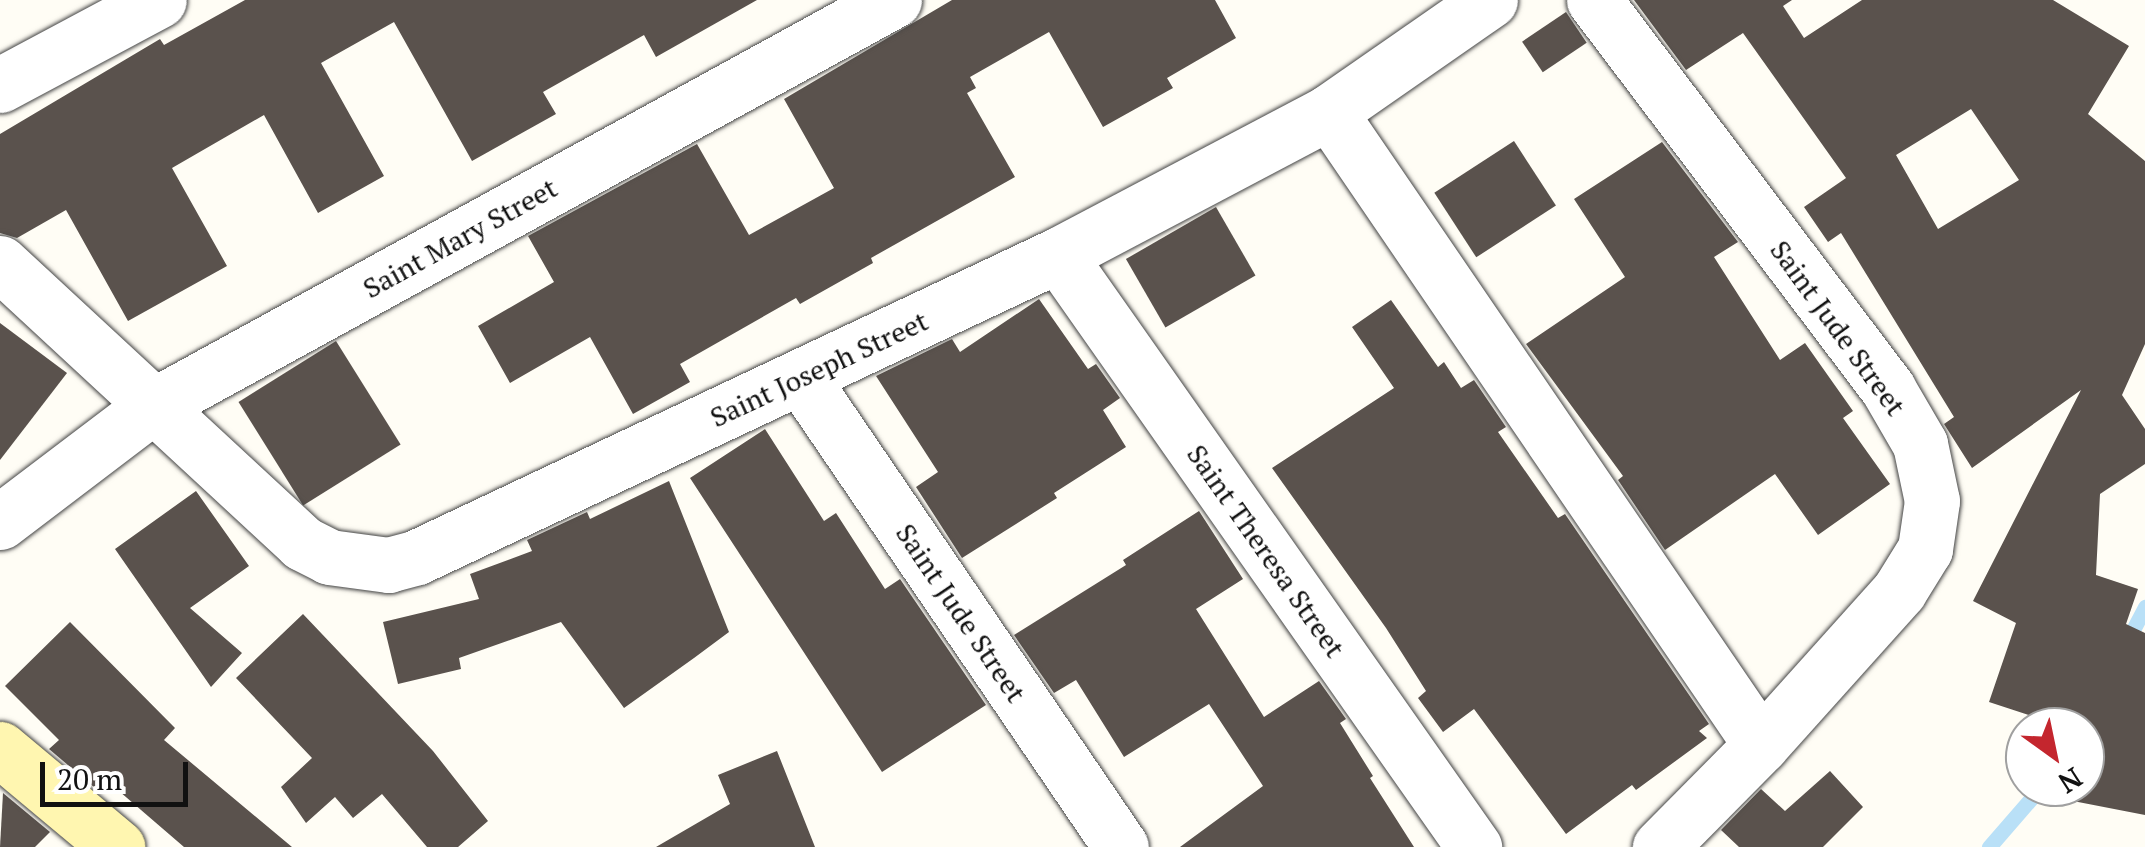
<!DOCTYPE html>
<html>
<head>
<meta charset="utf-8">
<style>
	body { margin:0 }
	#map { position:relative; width:2145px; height:847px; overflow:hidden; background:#fffdf5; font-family:"PT Serif",serif }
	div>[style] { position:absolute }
	.stream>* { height:15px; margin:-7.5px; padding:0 7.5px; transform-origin:7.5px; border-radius:7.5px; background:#b9e0f7 }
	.building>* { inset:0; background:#5a524d; transform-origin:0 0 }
	.roads { filter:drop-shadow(0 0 2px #444) drop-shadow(0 0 2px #444) }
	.minor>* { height:55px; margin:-27.5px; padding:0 27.5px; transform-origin:27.5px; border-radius:27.5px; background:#fff }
	.secondary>* { height:55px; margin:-27.5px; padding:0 27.5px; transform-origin:27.5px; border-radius:27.5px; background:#fff6b0 }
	span { translate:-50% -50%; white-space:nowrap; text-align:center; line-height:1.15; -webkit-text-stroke:10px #fff; paint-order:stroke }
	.street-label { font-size:28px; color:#111 }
	.north { position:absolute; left:2005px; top:707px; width:100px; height:100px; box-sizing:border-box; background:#fff; border:2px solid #a0a0a0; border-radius:50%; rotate:147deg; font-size:28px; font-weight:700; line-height:40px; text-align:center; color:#111 }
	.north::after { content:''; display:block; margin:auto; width:35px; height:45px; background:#c4262e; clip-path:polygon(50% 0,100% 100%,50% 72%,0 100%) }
	.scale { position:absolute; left:40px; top:762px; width:148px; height:45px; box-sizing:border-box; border:5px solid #111; border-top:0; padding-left:12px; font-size:30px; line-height:35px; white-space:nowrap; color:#111; -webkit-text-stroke:8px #fff; paint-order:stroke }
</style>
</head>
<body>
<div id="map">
	<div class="stream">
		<div style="left:2126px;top:643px;width:41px;rotate:-62.2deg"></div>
		<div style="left:1989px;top:847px;width:79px;rotate:-49.1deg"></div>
	</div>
	<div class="building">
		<div style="clip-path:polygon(245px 0,757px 0,656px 57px,644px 35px,543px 92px,556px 114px,472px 161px,394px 22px,321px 63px,384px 176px,318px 213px,264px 115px,172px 168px,227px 266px,128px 321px,66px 210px,17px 238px,0 233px,0 134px,160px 39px,164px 45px)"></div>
		<div style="clip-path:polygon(952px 0,1215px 0,1236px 38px,1167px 78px,1173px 88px,1103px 127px,1049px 32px,970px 77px,976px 88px,967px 93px,1015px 177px,871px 258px,873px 263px,800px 304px,796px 298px,680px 364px,690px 382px,633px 414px,590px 337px,510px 383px,478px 326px,554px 282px,528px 236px,697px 144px,749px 235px,834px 188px,784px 99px)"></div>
		<div style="clip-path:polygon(evenodd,1634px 0,1792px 0,1783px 6px,1804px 38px,1862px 0,2053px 0,2129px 46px,2088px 114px,2145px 161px,2145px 344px,2122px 395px,2145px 429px,2145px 464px,2100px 494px,2096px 575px,2138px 589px,2126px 624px,2145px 633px,2145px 815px,2073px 801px,2076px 787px,2085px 787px,2085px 727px,2065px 727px,1989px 702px,2016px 623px,1973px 601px,2081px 390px,1972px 468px,1944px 424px,1954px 417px,1841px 233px,1828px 242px,1804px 207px,1846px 178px,1743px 33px,1686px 70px,1634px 0,1971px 109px,2019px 180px,1938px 229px,1896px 155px,1971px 109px)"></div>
		<div style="left:1566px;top:12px;width:37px;height:53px;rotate:56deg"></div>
		<div style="left:1514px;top:141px;width:77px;height:95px;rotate:57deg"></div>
		<div style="clip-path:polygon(1662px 142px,1738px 242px,1714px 257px,1780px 360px,1805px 343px,1853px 411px,1843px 418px,1890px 484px,1818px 535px,1775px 474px,1665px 550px,1618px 480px,1623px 476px,1526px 344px,1625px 277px,1574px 199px)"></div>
		<div style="left:1216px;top:207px;width:79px;height:104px;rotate:60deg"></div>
		<div style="clip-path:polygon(1039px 299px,1088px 369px,1096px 364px,1120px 398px,1103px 410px,1126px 447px,1054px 493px,1057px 498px,962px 558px,916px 487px,938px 472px,876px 376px,952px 339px,960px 352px)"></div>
		<div style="clip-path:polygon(1391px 300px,1438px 367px,1444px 362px,1461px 388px,1474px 380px,1506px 427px,1498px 432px,1558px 518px,1565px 514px,1709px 724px,1699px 731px,1707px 738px,1636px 790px,1632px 785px,1566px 834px,1474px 709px,1443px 732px,1418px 698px,1426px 691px,1386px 628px,1272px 468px,1394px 388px,1352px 327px)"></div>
		<div style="clip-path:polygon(0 323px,67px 373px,0 460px)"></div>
		<div style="left:336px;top:341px;width:122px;height:115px;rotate:58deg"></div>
		<div style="clip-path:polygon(765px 429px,824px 521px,836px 513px,885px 589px,900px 579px,986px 705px,882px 772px,690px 478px)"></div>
		<div style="clip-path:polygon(669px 481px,729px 632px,694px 658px,624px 708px,561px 622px,459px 658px,461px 669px,398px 684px,383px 622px,479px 599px,470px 574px,532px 551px,527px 540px,587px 512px,590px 519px)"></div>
		<div style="clip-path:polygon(196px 491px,249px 566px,190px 608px,242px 653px,211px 687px,115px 549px)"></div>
		<div style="clip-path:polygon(1199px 511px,1243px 579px,1196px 609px,1264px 717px,1319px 681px,1346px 719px,1340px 723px,1373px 776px,1370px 778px,1414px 847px,1180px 847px,1263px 786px,1209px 704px,1124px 757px,1076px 680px,1054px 693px,1014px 635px,1126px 565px,1123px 560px)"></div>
		<div style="clip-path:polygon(303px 614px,433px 751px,488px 821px,458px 847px,427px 847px,382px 794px,353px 818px,335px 797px,306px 823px,281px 787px,312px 758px,236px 678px)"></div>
		<div style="clip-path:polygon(70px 622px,175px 728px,164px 740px,292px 847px,184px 847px,105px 779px,95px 788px,49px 749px,59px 740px,5px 686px)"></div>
		<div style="clip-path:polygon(777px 751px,815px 847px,656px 847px,730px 804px,718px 775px)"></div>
		<div style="clip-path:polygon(1830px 771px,1863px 807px,1823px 847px,1739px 847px,1721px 830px,1761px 789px,1785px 811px)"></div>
		<div style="clip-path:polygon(3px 793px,50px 832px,35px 847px,0 847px)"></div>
	</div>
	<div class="roads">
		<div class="minor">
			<div style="left:1594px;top:0;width:488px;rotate:52.9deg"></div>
			<div style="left:1888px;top:389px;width:64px;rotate:59.8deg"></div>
			<div style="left:1920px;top:444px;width:58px;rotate:78.1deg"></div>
			<div style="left:1932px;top:501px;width:49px;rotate:98.3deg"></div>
			<div style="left:1925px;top:549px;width:49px;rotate:121.8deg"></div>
			<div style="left:1899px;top:591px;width:207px;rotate:131.9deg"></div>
			<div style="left:1761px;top:745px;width:144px;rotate:134.7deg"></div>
			<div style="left:0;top:85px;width:180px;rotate:-28.1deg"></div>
			<div style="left:1329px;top:112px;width:766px;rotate:55.69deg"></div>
			<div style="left:1058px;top:255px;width:724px;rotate:54.9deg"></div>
			<div style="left:0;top:263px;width:412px;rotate:42.8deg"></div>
			<div style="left:302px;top:543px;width:30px;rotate:27deg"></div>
			<div style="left:329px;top:557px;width:60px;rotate:7.7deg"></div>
			<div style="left:388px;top:565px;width:30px;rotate:-15deg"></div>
			<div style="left:417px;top:557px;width:709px;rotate:-25.23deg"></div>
			<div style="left:1058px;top:255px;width:306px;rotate:-27.8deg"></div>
			<div style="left:1329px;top:112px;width:196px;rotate:-34.8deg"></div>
			<div style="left:802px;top:379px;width:566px;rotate:55.72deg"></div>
			<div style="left:0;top:522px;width:192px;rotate:-37.2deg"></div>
			<div style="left:153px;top:406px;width:845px;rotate:-28.72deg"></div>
		</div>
		<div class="secondary">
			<div style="left:0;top:749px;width:153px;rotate:39.9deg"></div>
		</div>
	</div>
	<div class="street-label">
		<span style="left:460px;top:238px;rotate:-29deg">Saint Mary Street</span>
		<span style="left:1838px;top:328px;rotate:54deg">Saint Jude Street</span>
		<span style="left:819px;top:369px;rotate:-25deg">Saint Joseph Street</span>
		<span style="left:1266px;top:551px;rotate:55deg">Saint Theresa Street</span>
		<span style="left:961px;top:613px;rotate:56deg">Saint Jude Street</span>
	</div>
	<div class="north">N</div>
	<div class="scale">20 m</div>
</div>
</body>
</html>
